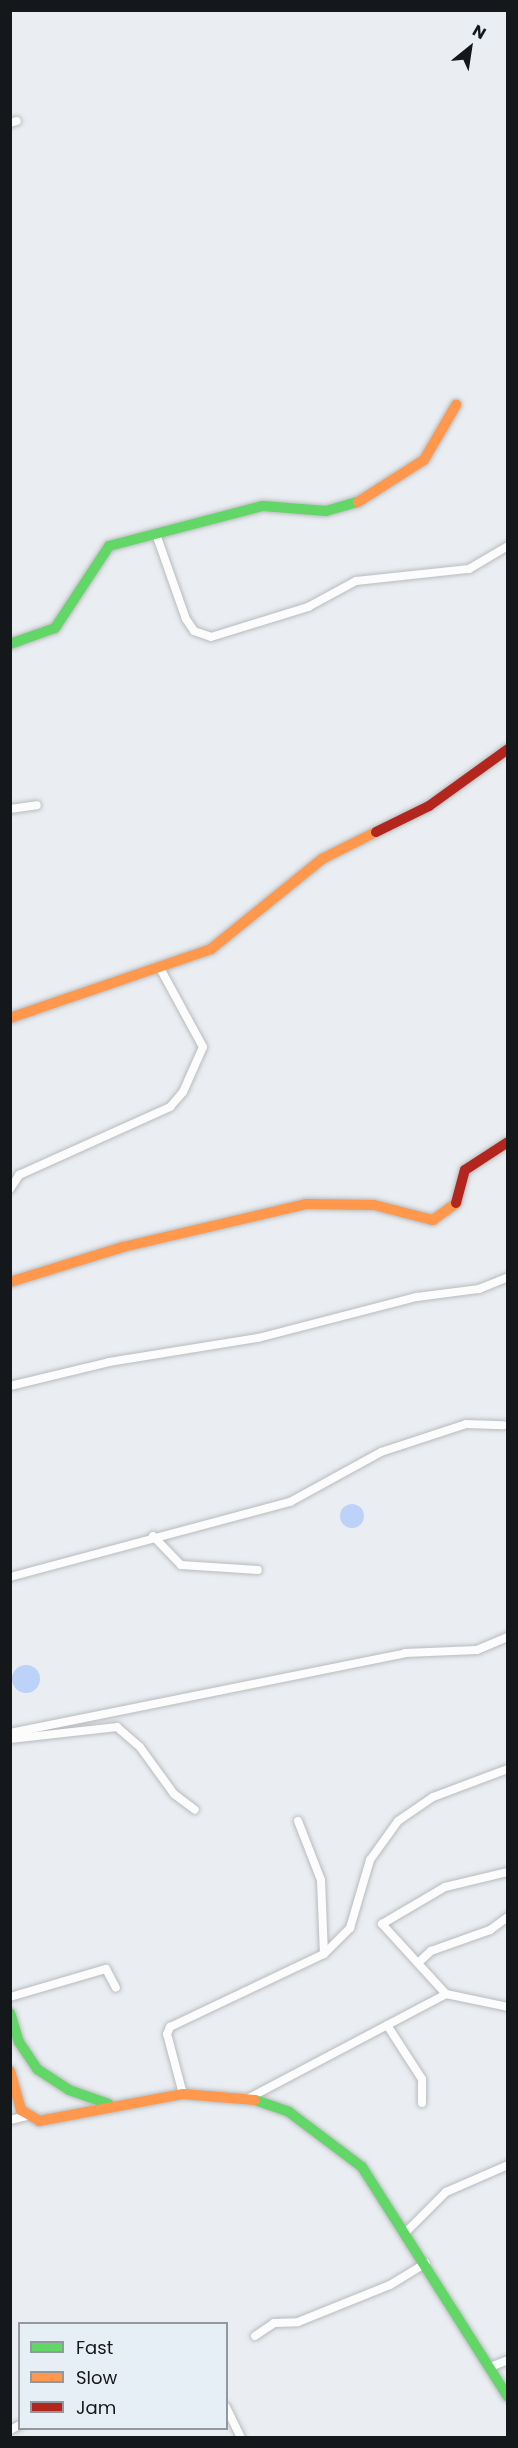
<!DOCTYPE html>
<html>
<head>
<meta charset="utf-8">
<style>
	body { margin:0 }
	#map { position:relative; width:518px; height:2448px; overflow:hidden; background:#eaeef2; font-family:Poppins,sans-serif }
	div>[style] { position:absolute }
	.water>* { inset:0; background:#bcd2f8 }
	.round { border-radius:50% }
	.roads { filter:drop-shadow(0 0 2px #b8bbbe) drop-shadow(0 0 2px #b8bbbe) }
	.street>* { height:8px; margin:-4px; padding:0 4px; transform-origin:4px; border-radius:4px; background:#fcfcfd }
	.fast>* { height:10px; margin:-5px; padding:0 5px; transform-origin:5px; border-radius:5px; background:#63d668 }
	.slow>* { height:10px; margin:-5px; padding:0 5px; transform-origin:5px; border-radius:5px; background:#ff974d }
	.jam>* { height:10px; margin:-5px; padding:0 5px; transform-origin:5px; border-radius:5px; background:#b3261e }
	span { translate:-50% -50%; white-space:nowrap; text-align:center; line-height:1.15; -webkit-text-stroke:5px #e6eef6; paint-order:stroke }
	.frame { position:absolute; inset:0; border:12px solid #15181b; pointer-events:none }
	.legend { position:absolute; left:18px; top:2322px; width:210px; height:108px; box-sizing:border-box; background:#e6eef6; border:2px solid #92989e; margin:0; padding:8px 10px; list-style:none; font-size:18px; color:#15181b }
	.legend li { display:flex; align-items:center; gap:12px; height:30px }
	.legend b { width:30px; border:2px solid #92989e }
	.north { position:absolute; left:440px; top:18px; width:60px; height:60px; -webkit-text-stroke:4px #e6eef6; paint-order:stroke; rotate:30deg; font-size:16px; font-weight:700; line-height:24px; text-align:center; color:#15181b }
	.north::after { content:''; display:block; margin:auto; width:21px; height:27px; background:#15181b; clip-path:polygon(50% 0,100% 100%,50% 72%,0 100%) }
</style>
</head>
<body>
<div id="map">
	<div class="water">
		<div class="round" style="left:340px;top:1504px;width:24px;height:24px"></div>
		<div class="round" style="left:12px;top:1665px;width:28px;height:28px"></div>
	</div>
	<div class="roads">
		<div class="street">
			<div style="left:10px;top:123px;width:7px;rotate:-16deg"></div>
			<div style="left:156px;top:534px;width:90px;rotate:70.6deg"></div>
			<div style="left:186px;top:619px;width:14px;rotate:56deg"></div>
			<div style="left:194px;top:631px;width:18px;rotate:19deg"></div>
			<div style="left:211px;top:637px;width:102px;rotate:-17.2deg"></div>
			<div style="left:308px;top:607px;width:55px;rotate:-28.4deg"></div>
			<div style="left:356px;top:581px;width:114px;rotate:-6.1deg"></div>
			<div style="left:469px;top:569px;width:45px;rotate:-30.5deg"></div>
			<div style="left:10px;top:809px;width:27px;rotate:-8deg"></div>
			<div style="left:10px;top:1189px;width:17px;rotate:-57deg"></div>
			<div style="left:19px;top:1175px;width:166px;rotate:-24.2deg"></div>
			<div style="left:170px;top:1107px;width:20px;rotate:-49deg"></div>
			<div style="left:183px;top:1092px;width:49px;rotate:-66deg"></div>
			<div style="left:203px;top:1047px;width:90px;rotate:-118.6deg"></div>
			<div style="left:10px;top:1386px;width:102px;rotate:-13.6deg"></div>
			<div style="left:109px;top:1362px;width:151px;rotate:-9.2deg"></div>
			<div style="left:258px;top:1338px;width:164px;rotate:-14.5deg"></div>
			<div style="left:417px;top:1297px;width:63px;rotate:-7.4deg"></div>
			<div style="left:479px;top:1289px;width:31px;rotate:-22deg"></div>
			<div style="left:153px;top:1536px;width:40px;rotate:46deg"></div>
			<div style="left:181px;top:1565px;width:77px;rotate:3.7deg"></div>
			<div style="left:10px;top:1577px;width:290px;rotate:-15deg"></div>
			<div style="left:290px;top:1502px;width:104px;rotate:-28.8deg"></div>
			<div style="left:381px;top:1452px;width:89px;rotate:-18.2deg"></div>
			<div style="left:466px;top:1424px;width:37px;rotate:2deg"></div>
			<div style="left:10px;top:1733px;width:403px;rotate:-11.4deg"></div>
			<div style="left:405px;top:1653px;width:72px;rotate:-2.4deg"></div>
			<div style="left:477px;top:1650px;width:34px;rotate:-23deg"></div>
			<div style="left:10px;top:1739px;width:108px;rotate:-6.4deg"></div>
			<div style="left:117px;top:1727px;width:30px;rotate:41deg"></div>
			<div style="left:140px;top:1747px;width:58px;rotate:54.1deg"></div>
			<div style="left:174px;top:1794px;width:26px;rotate:37deg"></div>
			<div style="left:298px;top:1821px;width:63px;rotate:68.7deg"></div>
			<div style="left:321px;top:1880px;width:74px;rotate:87.7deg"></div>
			<div style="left:418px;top:1963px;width:18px;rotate:-43deg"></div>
			<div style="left:431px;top:1951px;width:63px;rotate:-19.6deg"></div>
			<div style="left:490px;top:1930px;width:22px;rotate:-36deg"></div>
			<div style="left:446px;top:1994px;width:95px;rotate:-132.4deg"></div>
			<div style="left:382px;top:1924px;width:73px;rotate:-30.4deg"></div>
			<div style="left:445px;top:1887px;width:65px;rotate:-13.4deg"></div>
			<div style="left:10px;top:1997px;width:100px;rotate:-16.3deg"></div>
			<div style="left:106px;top:1969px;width:21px;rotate:62deg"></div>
			<div style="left:387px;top:2025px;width:64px;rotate:57.1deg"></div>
			<div style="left:422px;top:2079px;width:24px;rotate:90deg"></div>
			<div style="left:183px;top:2094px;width:62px;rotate:-104.9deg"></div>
			<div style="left:167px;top:2034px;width:8px;rotate:-67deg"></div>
			<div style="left:170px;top:2027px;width:170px;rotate:-25.4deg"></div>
			<div style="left:324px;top:1954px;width:37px;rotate:-45deg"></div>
			<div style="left:350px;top:1928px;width:71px;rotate:-73.6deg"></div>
			<div style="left:370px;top:1860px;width:48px;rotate:-54.3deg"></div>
			<div style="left:398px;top:1821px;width:42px;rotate:-34.4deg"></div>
			<div style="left:433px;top:1797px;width:80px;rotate:-20.5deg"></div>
			<div style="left:249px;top:2098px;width:223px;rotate:-27.8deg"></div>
			<div style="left:446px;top:1994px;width:63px;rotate:11.8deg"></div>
			<div style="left:10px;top:2120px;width:17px;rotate:-13deg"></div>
			<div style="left:406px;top:2232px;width:57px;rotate:-45deg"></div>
			<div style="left:446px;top:2192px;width:68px;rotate:-23.5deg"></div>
			<div style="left:255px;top:2336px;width:23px;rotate:-34deg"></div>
			<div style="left:274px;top:2323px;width:24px;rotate:-2deg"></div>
			<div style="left:298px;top:2322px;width:99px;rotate:-21.9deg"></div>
			<div style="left:390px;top:2285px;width:42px;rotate:-31.4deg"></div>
			<div style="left:490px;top:2367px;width:19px;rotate:-21deg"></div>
			<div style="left:226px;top:2407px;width:34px;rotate:64deg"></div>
			<div style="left:10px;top:2430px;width:11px;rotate:-27deg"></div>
		</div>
		<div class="fast">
			<div style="left:10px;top:644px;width:48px;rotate:-19.6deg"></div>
			<div style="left:55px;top:628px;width:98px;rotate:-56.6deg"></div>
			<div style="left:109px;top:546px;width:159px;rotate:-14.6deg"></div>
			<div style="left:263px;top:506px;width:63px;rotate:4.5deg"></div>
			<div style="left:326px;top:511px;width:33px;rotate:-16deg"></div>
			<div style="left:10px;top:2013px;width:30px;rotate:73deg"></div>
			<div style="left:19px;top:2042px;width:32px;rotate:56deg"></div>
			<div style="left:37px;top:2069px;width:38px;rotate:33deg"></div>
			<div style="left:69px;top:2090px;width:42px;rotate:19.3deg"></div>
			<div style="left:255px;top:2100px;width:36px;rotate:19deg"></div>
			<div style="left:289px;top:2112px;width:91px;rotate:37deg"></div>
			<div style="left:362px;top:2167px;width:272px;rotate:57.6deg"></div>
		</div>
		<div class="slow">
			<div style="left:358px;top:502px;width:78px;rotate:-32.5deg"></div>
			<div style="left:424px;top:460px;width:64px;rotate:-59.8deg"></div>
			<div style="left:10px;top:1018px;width:213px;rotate:-18.9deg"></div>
			<div style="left:211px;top:949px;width:143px;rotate:-39deg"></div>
			<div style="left:322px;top:859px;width:60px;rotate:-26.6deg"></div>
			<div style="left:10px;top:1282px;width:118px;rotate:-17.2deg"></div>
			<div style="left:123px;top:1247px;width:188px;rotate:-13.2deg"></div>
			<div style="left:306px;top:1204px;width:68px;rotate:0.8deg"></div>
			<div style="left:374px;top:1205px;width:61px;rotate:14.3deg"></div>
			<div style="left:433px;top:1220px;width:29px;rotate:-36deg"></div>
			<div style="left:10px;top:2071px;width:41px;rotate:74.2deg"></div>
			<div style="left:21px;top:2110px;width:21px;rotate:31deg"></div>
			<div style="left:39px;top:2121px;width:147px;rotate:-10.6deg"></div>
			<div style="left:183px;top:2094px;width:72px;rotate:4.8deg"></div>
		</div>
		<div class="jam">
			<div style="left:376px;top:832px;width:59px;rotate:-26.1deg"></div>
			<div style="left:429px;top:806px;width:97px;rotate:-35.8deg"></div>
			<div style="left:456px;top:1203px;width:34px;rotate:-75deg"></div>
			<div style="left:465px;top:1170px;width:51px;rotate:-33.1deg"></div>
		</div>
	</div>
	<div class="frame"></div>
	<ul class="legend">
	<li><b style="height:8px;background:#63d668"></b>Fast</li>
	<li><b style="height:8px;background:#ff974d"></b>Slow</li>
	<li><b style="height:8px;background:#b3261e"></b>Jam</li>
	</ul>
	<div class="north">N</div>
</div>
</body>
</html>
